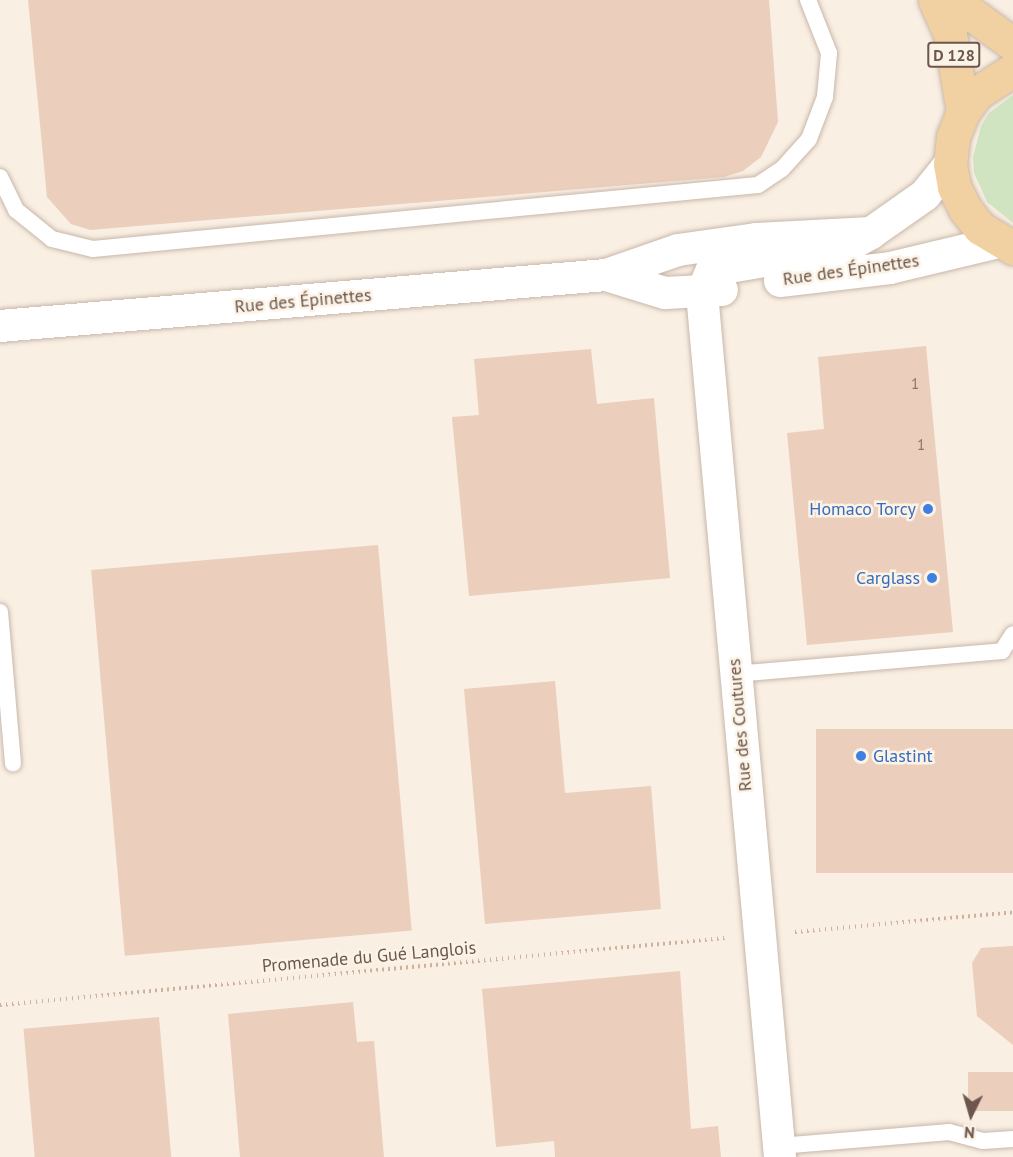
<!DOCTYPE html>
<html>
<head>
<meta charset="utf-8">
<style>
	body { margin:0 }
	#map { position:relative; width:1013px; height:1157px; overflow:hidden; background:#f9efe2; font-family:"PT Sans",sans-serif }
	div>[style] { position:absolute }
	.green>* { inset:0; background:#d1e4c2 }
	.building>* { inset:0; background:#ebcebc; transform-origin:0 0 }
	.path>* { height:4px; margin-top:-2px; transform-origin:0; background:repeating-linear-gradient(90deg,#cfb1a0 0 1.5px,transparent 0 6px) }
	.roads { filter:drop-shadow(0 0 2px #c8b7aa) drop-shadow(0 0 2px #c8b7aa) }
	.lane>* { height:16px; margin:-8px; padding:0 8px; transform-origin:8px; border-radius:8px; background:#fff }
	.street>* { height:32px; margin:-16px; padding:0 16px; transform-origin:16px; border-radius:16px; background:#fff }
	.primary>* { height:33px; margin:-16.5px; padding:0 16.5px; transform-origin:16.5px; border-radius:16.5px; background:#f1d1a1 }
	.dots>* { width:16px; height:16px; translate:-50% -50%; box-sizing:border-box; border:3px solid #fcf3e7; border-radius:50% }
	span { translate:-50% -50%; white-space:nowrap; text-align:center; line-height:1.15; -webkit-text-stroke:5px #fcf3e7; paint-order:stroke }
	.number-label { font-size:15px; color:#8c7467 }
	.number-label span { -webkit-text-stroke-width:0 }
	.shield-label span { padding:2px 4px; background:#fcf3e7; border:2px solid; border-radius:4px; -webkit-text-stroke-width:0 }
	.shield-label { font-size:16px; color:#6d564b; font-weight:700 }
	.street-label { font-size:18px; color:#6d564b }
	.shop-label { font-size:18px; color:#366cbe }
	.right { translate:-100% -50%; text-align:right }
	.left { translate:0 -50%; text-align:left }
	.north { position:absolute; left:941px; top:1085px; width:60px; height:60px; -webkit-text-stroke:4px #fcf3e7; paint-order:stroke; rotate:185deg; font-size:16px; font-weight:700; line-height:24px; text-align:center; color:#6d564b }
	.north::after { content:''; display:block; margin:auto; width:21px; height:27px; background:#6d564b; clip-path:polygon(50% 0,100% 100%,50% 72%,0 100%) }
</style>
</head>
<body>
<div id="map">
	<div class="green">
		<div style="clip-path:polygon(1013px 95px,1013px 223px,987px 202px,974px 173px,973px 157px,981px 126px,989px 113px)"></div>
	</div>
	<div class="building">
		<div style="clip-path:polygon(28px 0,769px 0,778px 122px,761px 157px,743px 171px,724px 177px,90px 230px,71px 224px,47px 197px)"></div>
		<div style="clip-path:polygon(926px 346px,953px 632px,807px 645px,787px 433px,824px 429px,818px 357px)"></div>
		<div style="clip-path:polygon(591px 349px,597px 404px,654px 398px,670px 578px,469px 596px,452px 417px,479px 415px,474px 359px)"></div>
		<div style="left:378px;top:545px;width:387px;height:288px;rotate:85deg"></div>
		<div style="clip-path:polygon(555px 681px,565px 793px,651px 786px,661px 909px,485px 924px,464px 689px)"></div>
		<div style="left:1013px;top:729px;width:144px;height:197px;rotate:90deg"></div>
		<div style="clip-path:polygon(1013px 946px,1013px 1045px,977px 1016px,972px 963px,981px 948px)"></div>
		<div style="clip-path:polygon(680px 971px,691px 1129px,718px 1126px,721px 1157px,555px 1157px,554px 1141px,496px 1147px,482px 989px)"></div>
		<div style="clip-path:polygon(353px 1002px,357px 1042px,374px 1041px,384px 1157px,240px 1157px,228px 1014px)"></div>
		<div style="left:159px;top:1017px;width:141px;height:136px;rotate:85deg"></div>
		<div style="left:1013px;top:1072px;width:39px;height:45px;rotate:90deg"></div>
	</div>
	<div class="path">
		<div style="left:795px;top:932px;width:219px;rotate:-5.2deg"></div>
		<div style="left:0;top:1005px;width:728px;rotate:-5.28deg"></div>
	</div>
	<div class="roads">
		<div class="lane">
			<div style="left:0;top:177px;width:37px;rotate:64deg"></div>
			<div style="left:16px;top:210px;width:46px;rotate:38.9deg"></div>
			<div style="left:52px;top:239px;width:42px;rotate:13.7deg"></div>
			<div style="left:93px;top:249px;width:668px;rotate:-5.5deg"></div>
			<div style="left:758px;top:185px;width:29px;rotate:-34deg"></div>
			<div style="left:782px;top:169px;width:40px;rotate:-48deg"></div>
			<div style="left:809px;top:139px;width:45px;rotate:-69.1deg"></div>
			<div style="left:825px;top:97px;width:44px;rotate:-84.8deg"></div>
			<div style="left:829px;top:53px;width:57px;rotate:-111.6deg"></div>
			<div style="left:0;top:612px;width:152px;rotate:85.1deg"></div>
			<div style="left:735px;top:674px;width:268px;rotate:-4.9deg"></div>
			<div style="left:1002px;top:651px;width:20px;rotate:-57deg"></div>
			<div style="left:779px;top:1146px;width:171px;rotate:-4.7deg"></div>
			<div style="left:949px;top:1132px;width:35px;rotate:15deg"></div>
			<div style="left:983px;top:1141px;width:30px;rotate:-4deg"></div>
		</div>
		<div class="street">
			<div style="left:606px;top:275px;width:62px;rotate:17deg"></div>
			<div style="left:665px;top:293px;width:57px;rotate:-3deg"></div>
			<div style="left:780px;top:281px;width:111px;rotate:-6.7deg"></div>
			<div style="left:890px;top:268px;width:112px;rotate:-13.4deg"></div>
			<div style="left:0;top:326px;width:608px;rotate:-4.81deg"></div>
			<div style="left:606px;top:275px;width:76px;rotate:-19.1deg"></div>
			<div style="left:678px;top:250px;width:79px;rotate:-8deg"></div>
			<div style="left:756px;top:239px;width:115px;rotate:-3deg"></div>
			<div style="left:871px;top:233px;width:66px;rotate:-35.1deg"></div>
			<div style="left:925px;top:195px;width:40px;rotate:-51deg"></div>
			<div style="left:780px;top:1157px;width:868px;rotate:-95.16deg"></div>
			<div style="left:702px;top:293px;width:25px;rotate:-67deg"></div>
			<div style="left:712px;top:270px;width:136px;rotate:-9.7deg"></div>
			<div style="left:846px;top:247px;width:29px;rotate:-29deg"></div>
		</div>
		<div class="primary">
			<div style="left:935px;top:0;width:37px;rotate:66deg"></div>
			<div style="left:950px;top:34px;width:79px;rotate:80.5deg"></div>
			<div style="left:952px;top:0;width:75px;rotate:35.8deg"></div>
			<div style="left:1013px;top:70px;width:43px;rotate:147.4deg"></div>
			<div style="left:977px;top:93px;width:24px;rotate:126deg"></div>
			<div style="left:963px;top:112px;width:27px;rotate:112deg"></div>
			<div style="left:953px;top:137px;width:27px;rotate:96deg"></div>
			<div style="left:950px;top:164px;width:23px;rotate:80deg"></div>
			<div style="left:954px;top:187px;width:25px;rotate:63deg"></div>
			<div style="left:965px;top:209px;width:24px;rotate:52deg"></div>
			<div style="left:980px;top:228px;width:39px;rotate:31deg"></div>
		</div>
	</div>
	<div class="dots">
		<div style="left:928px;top:509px;background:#3f7fe0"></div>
		<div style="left:932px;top:578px;background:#3f7fe0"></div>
		<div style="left:861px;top:756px;background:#3f7fe0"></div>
	</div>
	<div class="number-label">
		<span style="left:915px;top:384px">1</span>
		<span style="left:921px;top:445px">1</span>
	</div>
	<div class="shield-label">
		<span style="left:954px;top:55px">D 128</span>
	</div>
	<div class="street-label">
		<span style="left:851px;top:270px;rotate:-8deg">Rue des Épinettes</span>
		<span style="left:303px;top:301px;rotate:-5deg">Rue des Épinettes</span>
		<span style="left:740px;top:725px;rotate:-95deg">Rue des Coutures</span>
		<span style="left:369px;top:957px;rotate:-5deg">Promenade du Gué Langlois</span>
	</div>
	<div class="shop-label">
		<span class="right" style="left:916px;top:509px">Homaco Torcy</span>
		<span class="right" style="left:920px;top:578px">Carglass</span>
		<span class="left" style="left:873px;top:756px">Glastint</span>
	</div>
	<div class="north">N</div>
</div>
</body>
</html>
